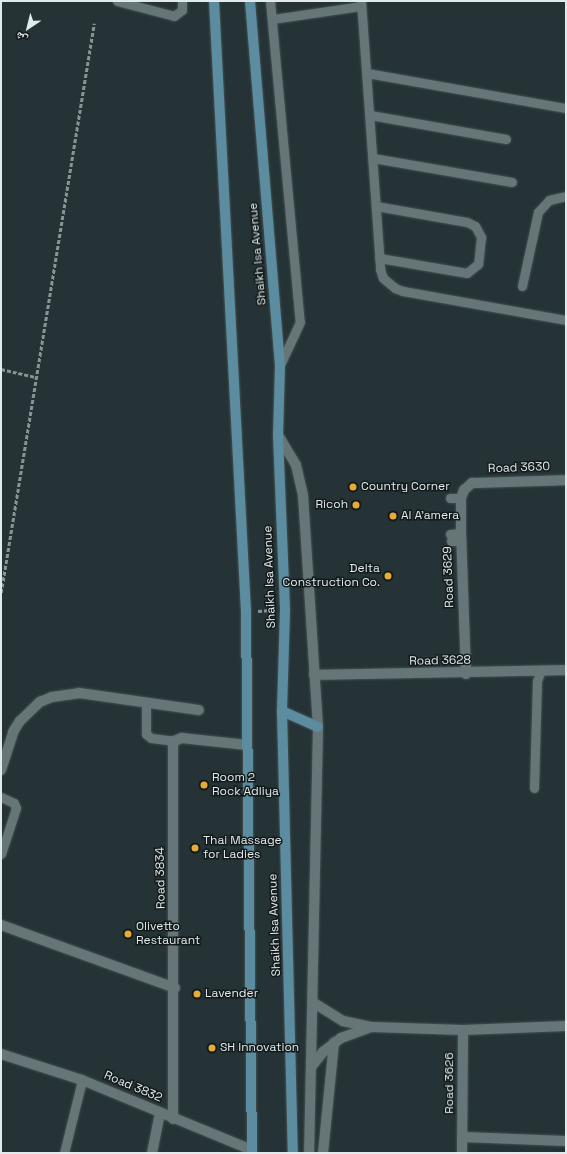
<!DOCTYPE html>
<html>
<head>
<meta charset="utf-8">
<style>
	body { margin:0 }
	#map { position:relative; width:567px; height:1154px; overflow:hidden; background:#253336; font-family:"Space Grotesk","Noto Naskh Arabic",sans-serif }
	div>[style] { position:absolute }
	.path>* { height:2.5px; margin-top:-1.25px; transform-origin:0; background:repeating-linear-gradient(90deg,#889496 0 4px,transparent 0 6px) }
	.roads { filter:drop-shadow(0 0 1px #445153) drop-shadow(0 0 1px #445153) }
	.service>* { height:9px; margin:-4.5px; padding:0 4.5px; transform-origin:4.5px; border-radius:4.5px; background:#667678 }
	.pedestrian>* { height:10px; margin:-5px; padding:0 5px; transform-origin:5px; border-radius:5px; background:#667678 }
	.minor>* { height:10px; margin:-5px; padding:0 5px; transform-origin:5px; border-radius:5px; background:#667678 }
	.secondary>* { height:10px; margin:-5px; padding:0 5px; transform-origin:5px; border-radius:5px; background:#5c8c9f }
	.dots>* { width:11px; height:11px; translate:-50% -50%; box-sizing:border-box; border:2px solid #131a1b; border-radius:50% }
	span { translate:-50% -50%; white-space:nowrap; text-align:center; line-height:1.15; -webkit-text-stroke:3px #131a1b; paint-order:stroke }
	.street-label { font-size:12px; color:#e1eaec }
	.poi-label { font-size:12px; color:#e1eaec }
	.left { translate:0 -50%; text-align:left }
	.right { translate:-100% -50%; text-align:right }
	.frame { position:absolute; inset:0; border:2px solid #e1eaec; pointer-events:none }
	.north { position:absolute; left:8px; top:8px; width:40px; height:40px; -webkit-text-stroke:3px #131a1b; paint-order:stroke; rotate:215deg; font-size:11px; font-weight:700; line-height:16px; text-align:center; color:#e1eaec }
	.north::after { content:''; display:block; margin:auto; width:14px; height:18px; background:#e1eaec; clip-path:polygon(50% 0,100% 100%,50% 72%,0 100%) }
</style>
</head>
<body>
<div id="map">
	<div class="path">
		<div style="left:1px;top:369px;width:36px;rotate:13deg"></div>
		<div style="left:1px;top:593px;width:577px;rotate:-80.72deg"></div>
		<div style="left:258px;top:611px;width:13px;rotate:-4deg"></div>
	</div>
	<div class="roads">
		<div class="service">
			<div style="left:117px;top:1px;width:59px;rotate:14.7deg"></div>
			<div style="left:174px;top:16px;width:10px;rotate:-37deg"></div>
			<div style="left:182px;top:10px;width:9px;rotate:-90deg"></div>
			<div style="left:270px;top:1px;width:322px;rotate:84.7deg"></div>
			<div style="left:300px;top:322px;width:47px;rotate:114.9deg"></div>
			<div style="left:361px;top:1px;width:269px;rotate:85.9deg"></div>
			<div style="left:380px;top:269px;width:9px;rotate:72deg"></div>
			<div style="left:383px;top:278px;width:16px;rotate:40deg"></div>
			<div style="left:395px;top:288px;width:9px;rotate:21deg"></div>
			<div style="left:403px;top:291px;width:166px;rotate:10.1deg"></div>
			<div style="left:273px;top:19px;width:89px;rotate:-8.4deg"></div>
			<div style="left:367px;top:73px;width:202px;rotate:10deg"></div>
			<div style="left:370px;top:115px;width:138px;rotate:10deg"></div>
			<div style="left:373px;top:158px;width:141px;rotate:9.8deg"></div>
			<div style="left:376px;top:206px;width:92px;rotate:10deg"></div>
			<div style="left:467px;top:222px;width:9px;rotate:27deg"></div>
			<div style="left:475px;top:226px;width:13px;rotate:61deg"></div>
			<div style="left:481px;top:237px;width:27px;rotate:96deg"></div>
			<div style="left:478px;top:264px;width:14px;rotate:141deg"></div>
			<div style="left:467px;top:273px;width:89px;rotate:-170.3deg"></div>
			<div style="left:522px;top:286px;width:76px;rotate:-77.8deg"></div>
			<div style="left:538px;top:212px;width:16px;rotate:-47deg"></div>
			<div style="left:549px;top:200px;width:17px;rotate:-13deg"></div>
			<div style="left:450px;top:498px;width:11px"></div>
			<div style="left:450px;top:534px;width:11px;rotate:-5deg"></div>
			<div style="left:451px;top:541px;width:10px"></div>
			<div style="left:146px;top:702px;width:32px;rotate:90deg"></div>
			<div style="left:146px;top:734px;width:6px;rotate:39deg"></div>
			<div style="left:151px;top:738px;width:23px;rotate:7deg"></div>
			<div style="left:534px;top:788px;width:107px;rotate:-88.4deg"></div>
			<div style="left:537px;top:681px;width:12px;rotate:-70deg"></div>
			<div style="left:1px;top:797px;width:14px;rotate:25deg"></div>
			<div style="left:14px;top:803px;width:5px;rotate:68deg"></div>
			<div style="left:16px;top:808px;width:48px;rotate:108.1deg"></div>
			<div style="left:64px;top:1153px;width:75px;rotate:-76.1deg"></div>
		</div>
		<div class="pedestrian">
			<div style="left:323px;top:1153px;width:111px;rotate:-84.3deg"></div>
		</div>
		<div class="minor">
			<div style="left:278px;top:435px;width:35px;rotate:59deg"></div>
			<div style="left:296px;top:465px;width:31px;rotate:77deg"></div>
			<div style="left:303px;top:495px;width:232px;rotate:86.3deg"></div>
			<div style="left:318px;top:727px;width:426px;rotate:91.2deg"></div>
			<div style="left:466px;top:674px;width:141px;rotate:-92deg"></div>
			<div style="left:461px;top:533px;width:35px;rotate:-90deg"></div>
			<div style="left:461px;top:498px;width:9px;rotate:-69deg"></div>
			<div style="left:464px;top:490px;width:11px;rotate:-41deg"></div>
			<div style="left:472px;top:483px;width:94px;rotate:-1.8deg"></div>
			<div style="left:314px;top:675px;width:252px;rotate:-1.1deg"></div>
			<div style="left:1px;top:770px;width:40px;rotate:-72deg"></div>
			<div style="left:13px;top:732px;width:13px;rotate:-58deg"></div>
			<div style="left:20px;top:721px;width:28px;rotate:-44deg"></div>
			<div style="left:40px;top:702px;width:13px;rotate:-23deg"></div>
			<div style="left:52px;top:697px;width:27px;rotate:-8deg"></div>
			<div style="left:79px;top:693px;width:121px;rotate:8.1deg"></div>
			<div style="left:1px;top:925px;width:185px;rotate:19.9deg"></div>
			<div style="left:314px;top:1003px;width:34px;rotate:32deg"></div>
			<div style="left:343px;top:1021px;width:30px;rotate:12deg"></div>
			<div style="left:372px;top:1027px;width:91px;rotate:1.9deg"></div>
			<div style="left:463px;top:1030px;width:103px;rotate:-2.2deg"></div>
			<div style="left:1px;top:1054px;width:85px;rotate:17.8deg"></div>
			<div style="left:82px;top:1080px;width:184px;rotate:22.4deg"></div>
			<div style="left:312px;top:1066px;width:18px;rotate:-52deg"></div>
			<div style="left:323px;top:1052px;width:23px;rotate:-38deg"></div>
			<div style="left:341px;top:1038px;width:29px;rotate:-20deg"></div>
			<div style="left:173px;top:1119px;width:373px;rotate:-90deg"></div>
			<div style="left:173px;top:746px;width:5px;rotate:-79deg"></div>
			<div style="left:174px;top:741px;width:9px;rotate:-21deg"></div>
			<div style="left:182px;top:738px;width:65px;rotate:6.1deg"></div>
			<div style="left:462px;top:1137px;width:104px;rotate:2.2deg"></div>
			<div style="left:152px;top:1153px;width:41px;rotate:-78.7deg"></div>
			<div style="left:462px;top:1153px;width:123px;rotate:-89.5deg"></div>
		</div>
		<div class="secondary">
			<div style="left:214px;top:1px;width:611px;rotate:87deg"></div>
			<div style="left:246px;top:611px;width:542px;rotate:89.37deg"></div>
			<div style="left:250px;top:1px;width:365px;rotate:85.3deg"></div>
			<div style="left:280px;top:365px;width:70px;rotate:91.6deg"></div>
			<div style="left:278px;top:435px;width:175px;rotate:87.7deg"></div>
			<div style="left:285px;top:610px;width:101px;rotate:91.7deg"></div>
			<div style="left:282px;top:711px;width:442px;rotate:88.6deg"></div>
			<div style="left:282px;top:711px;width:39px;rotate:24deg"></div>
		</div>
	</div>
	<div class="dots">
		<div style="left:353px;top:487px;background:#e6ac36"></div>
		<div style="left:356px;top:505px;background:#e6ac36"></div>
		<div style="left:393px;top:516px;background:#e6ac36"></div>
		<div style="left:388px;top:576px;background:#e6ac36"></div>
		<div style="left:204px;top:785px;background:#e6ac36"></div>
		<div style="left:195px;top:848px;background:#e6ac36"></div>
		<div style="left:128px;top:934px;background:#e6ac36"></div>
		<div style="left:197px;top:994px;background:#e6ac36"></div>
		<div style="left:212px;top:1048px;background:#e6ac36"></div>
	</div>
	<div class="street-label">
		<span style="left:258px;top:254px;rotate:-95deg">Shaikh Isa Avenue</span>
		<span style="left:519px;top:468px;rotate:-2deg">Road 3630</span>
		<span style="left:270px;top:577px;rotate:-92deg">Shaikh Isa Avenue</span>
		<span style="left:449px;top:577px;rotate:-92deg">Road 3629</span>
		<span style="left:440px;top:661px;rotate:-1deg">Road 3628</span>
		<span style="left:161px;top:878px;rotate:-91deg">Road 3834</span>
		<span style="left:275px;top:925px;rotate:-92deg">Shaikh Isa Avenue</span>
		<span style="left:450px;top:1083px;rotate:-90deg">Road 3626</span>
		<span style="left:133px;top:1087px;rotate:23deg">Road 3832</span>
	</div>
	<div class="poi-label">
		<span class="left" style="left:361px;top:487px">Country Corner</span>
		<span class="right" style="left:348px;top:505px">Ricoh</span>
		<span class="left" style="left:401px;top:516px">Al A'amera</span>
		<span class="right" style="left:380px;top:576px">Delta<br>Construction Co.</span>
		<span class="left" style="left:212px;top:785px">Room 2<br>Rock Adliya</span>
		<span class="left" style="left:203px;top:848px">Thai Massage<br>for Ladies</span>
		<span class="left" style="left:136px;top:934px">Olivetto<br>Restaurant</span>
		<span class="left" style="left:205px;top:994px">Lavender</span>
		<span class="left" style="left:220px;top:1048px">SH Innovation</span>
	</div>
	<div class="frame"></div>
	<div class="north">ش</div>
</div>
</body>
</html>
